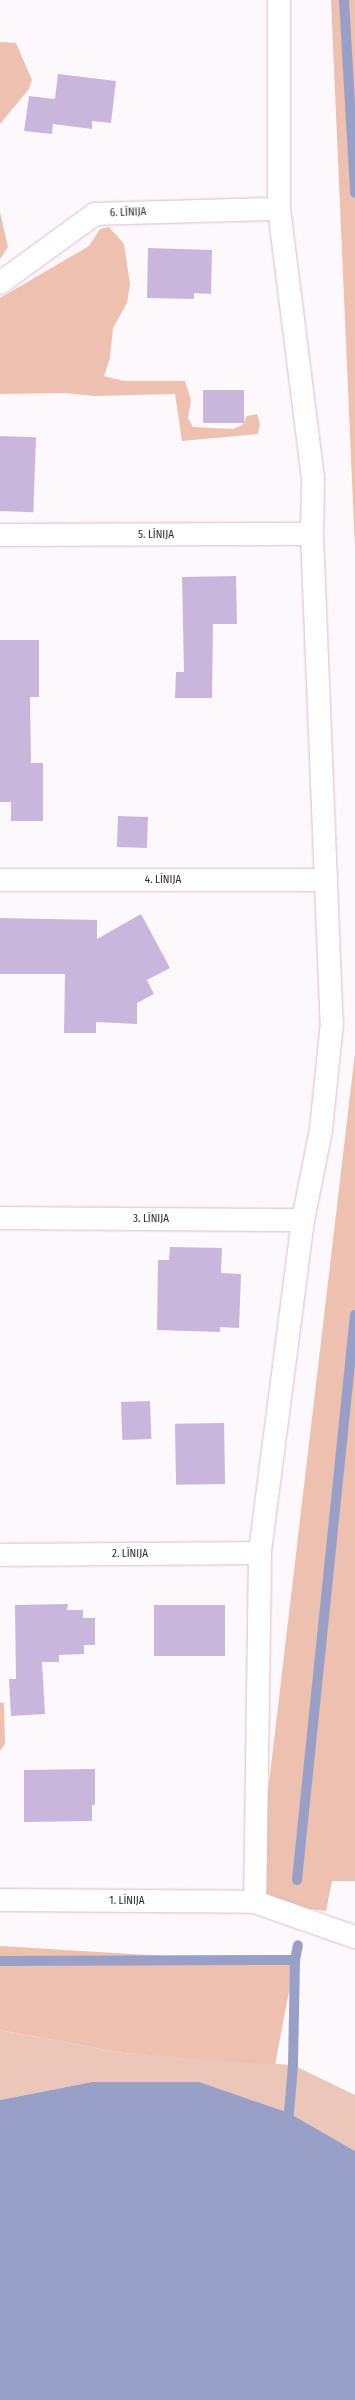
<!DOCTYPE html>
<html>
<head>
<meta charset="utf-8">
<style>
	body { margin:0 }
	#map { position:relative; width:355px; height:2400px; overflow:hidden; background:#fdf8fc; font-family:"Fira Sans Condensed",sans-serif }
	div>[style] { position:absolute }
	.green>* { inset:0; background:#ecc7b9 }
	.forest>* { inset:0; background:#edc0af }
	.water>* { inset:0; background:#99a0c7 }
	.stream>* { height:10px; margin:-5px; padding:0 5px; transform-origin:5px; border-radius:5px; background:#99a0c7 }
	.building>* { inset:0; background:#c9b6dc; transform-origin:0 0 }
	.roads { filter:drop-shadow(0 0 1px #d7bfcf) drop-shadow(0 0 1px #d7bfcf) }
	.minor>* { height:22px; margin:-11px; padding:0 11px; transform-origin:11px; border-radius:11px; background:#fff }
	span { translate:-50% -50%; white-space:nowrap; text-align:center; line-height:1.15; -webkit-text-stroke:3px #fff; paint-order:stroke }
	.street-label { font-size:11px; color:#30272d }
</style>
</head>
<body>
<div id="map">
	<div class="green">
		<div style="clip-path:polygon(0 2030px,123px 2053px,293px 2065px,355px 2095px,355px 2151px,289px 2113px,92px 2082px,0 2100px)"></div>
	</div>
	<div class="forest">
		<div style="clip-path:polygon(331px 0,355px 0,355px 548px)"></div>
		<div style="clip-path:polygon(0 42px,16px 43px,32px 80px,29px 89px,0 124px)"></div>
		<div style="clip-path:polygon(0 212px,8px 247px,0 259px)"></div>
		<div style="clip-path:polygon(109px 227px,124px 244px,130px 284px,127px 303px,113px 328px,110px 358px,104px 376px,124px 381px,185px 381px,191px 400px,188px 418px,193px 427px,233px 429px,242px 425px,247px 416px,257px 414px,260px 424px,258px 434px,182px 441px,175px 394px,94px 396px,65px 393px,0 394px,0 298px,89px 246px,100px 229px)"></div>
		<div style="clip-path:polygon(355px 1053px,355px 1881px,332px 1881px,326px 1911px,255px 1902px)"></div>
		<div style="clip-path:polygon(0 1702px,4px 1703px,5px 1744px,0 1751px)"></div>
		<div style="clip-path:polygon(0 1946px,229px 1960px,295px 1960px,275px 2065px,123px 2053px,0 2030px)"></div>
	</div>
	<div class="water">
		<div style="clip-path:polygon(92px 2082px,199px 2082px,289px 2113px,355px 2151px,355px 2400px,0 2400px,0 2100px)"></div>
	</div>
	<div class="stream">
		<div style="left:344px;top:0;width:193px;rotate:86.7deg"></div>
		<div style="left:297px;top:1880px;width:568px;rotate:-84.14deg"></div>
		<div style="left:0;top:1961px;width:295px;rotate:-0.2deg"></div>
		<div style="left:289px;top:2113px;width:48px;rotate:-85.2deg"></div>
		<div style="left:293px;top:2065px;width:105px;rotate:-88.9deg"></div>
		<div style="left:295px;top:1960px;width:15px;rotate:-79deg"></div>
	</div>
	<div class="building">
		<div style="clip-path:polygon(58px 74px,116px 81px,111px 123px,92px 121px,92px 129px,53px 124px,52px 134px,24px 131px,29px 96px,55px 99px)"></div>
		<div style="clip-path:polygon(148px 248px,212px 250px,211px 294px,194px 293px,194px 299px,147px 298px)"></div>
		<div style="left:203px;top:390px;width:41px;height:33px"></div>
		<div style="left:0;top:436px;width:36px;height:75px;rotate:2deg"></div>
		<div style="clip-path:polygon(236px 576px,237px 624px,213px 624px,212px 698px,175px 698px,176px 672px,184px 672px,182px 577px)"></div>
		<div style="clip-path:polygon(0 640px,39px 640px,39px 697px,30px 697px,31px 763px,43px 763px,43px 821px,11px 821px,11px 802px,0 802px)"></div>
		<div style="left:118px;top:816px;width:30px;height:31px;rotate:2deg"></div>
		<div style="clip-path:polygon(141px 914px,170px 968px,147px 980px,154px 994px,137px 1003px,137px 1024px,96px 1022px,96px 1033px,64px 1033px,65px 974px,0 974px,0 918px,97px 920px,97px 939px)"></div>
		<div style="clip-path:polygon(170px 1247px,222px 1248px,221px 1273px,241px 1274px,239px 1328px,220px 1327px,220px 1332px,157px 1330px,158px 1260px,169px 1260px)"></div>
		<div style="left:150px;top:1401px;width:38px;height:29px;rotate:88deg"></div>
		<div style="left:224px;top:1423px;width:61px;height:49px;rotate:89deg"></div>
		<div style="clip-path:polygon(68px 1604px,67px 1610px,83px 1610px,83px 1618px,95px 1618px,95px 1645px,84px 1645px,84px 1654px,59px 1655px,59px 1662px,42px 1662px,45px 1714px,11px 1716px,9px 1679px,16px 1679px,15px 1605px)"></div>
		<div style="left:154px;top:1605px;width:71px;height:51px"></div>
		<div style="clip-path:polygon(95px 1769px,95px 1805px,92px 1805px,92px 1821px,24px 1822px,24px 1770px)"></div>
	</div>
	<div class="roads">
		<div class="minor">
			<div style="left:279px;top:0;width:209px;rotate:90deg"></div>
			<div style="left:279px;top:209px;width:272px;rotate:82.8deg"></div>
			<div style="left:313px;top:479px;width:55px;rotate:91deg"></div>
			<div style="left:312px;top:534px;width:489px;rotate:87.7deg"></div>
			<div style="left:332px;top:1023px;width:108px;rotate:95.9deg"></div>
			<div style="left:321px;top:1130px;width:92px;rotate:101.3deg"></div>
			<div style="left:303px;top:1220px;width:336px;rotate:97.4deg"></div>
			<div style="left:260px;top:1553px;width:349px;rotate:90.8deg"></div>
			<div style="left:255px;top:1902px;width:106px;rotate:19.3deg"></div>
			<div style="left:0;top:283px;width:117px;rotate:-36deg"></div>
			<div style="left:95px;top:214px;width:184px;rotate:-1.6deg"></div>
			<div style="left:0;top:535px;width:312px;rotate:-0.2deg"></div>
			<div style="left:0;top:880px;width:326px"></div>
			<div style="left:0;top:1218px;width:303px;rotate:0.4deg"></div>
			<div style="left:0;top:1555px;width:260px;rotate:-0.4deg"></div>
			<div style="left:0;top:1900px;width:255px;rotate:0.4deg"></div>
		</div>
	</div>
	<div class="street-label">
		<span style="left:128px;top:213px;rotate:-2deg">6. LĪNIJA</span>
		<span style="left:156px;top:535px">5. LĪNIJA</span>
		<span style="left:163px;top:880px">4. LĪNIJA</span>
		<span style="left:151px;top:1219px">3. LĪNIJA</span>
		<span style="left:130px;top:1554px">2. LĪNIJA</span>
		<span style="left:127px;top:1901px">1. LĪNIJA</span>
	</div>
</div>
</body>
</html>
